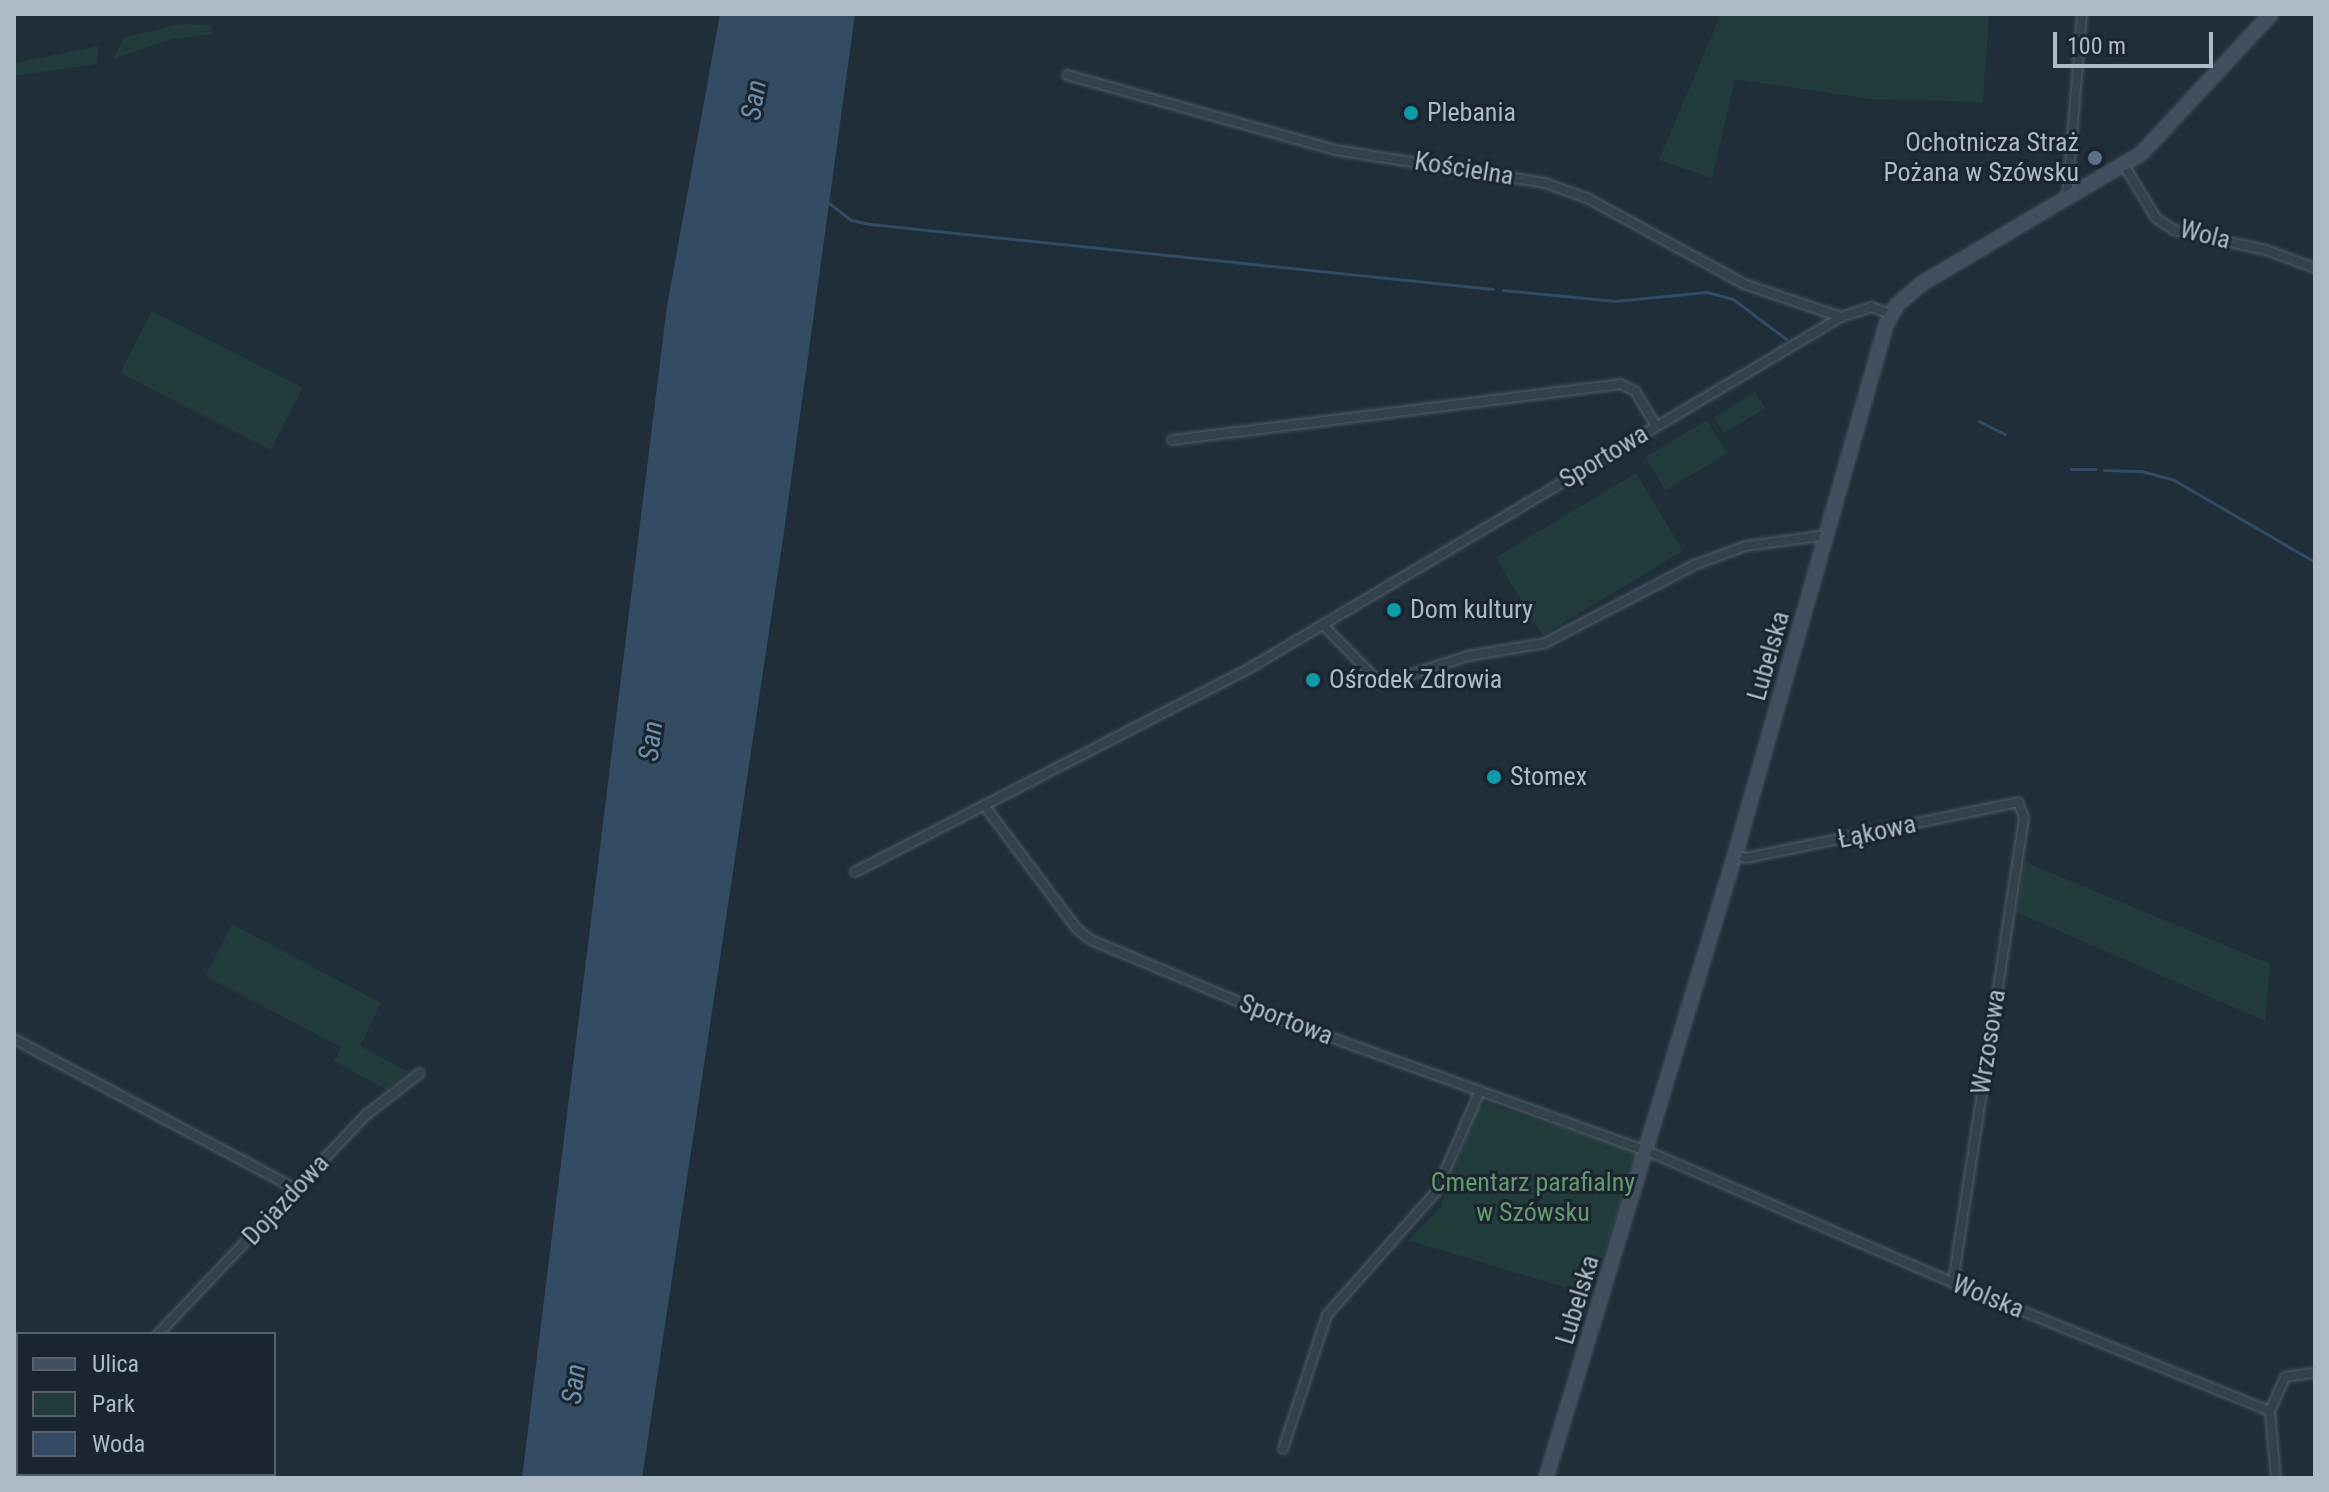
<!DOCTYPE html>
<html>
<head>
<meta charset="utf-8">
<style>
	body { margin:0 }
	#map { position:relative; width:2329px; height:1492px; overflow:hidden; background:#202e3a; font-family:"Roboto Condensed",sans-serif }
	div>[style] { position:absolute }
	.green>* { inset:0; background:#223b3b; transform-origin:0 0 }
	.water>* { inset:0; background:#334b63 }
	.stream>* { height:3px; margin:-1.5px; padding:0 1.5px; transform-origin:1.5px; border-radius:1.5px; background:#334b63 }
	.roads { filter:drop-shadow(0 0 2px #525d68) drop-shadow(0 0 2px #525d68) }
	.minor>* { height:8px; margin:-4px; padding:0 4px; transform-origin:4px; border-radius:4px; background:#34404b }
	.secondary>* { height:12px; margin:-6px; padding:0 6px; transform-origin:6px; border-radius:6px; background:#424f5e }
	.dots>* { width:22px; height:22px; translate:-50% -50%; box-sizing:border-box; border:4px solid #1a252f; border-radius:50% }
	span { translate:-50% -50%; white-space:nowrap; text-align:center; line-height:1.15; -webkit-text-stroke:6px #1a252f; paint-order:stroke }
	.poi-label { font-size:26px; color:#afbac7 }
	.left { translate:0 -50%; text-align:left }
	.right { translate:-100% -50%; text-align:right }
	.street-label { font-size:26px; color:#afbac7 }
	.park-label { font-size:26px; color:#65996c }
	.water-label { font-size:28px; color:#6e8eac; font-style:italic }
	.frame { position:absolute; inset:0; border:16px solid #afbac7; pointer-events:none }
	.legend { position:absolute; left:16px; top:1332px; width:260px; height:144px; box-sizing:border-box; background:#1a252f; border:2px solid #56616c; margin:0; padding:10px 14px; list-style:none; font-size:24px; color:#afbac7 }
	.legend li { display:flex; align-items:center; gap:16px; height:40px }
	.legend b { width:40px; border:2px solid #56616c }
	.scale { position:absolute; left:2053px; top:32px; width:160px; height:36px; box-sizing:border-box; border:4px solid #afbac7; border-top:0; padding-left:10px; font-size:24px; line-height:28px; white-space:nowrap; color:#afbac7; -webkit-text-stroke:6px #1a252f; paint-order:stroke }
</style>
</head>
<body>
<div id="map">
	<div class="green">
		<div style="clip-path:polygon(1721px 14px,1989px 14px,1983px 102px,1870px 99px,1735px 79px,1712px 178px,1659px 160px)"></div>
		<div style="clip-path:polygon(181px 24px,210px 25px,213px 34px,172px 39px,113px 59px,125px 37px)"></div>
		<div style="clip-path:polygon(99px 46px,96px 64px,14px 76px,14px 63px)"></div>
		<div style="left:152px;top:311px;width:169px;height:70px;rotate:27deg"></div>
		<div style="left:1755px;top:392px;width:19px;height:48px;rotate:58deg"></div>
		<div style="left:1707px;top:420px;width:39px;height:72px;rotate:59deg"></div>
		<div style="left:1636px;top:473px;width:91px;height:164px;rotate:59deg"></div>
		<div style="clip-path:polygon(2025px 862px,2270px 964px,2265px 1021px,2016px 912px)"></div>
		<div style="clip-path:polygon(232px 924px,381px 1003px,360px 1046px,408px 1071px,387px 1090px,334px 1061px,341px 1047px,205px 976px)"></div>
		<div style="clip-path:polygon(1486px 1103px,1638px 1152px,1590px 1295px,1408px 1240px,1440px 1208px,1478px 1106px)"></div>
	</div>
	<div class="water">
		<div style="clip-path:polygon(720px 14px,855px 14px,784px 532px,642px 1478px,522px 1478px,667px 306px)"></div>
	</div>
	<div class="stream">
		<div style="left:829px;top:203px;width:28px;rotate:38deg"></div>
		<div style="left:851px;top:220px;width:19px;rotate:12deg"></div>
		<div style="left:870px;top:224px;width:626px;rotate:5.96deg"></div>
		<div style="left:1503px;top:290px;width:113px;rotate:5.6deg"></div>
		<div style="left:1615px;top:301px;width:92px;rotate:-5.6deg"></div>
		<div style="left:1707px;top:292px;width:27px;rotate:15deg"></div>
		<div style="left:1733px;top:299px;width:66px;rotate:37deg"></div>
		<div style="left:1979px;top:421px;width:29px;rotate:27deg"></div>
		<div style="left:2071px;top:469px;width:24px"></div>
		<div style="left:2104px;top:470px;width:37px;rotate:2deg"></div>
		<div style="left:2141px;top:471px;width:34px;rotate:15deg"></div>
		<div style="left:2174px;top:480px;width:163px;rotate:30.2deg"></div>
	</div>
	<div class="roads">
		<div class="minor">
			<div style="left:1067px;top:75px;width:278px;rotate:15.6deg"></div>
			<div style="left:1335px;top:150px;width:213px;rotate:8.9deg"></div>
			<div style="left:1545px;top:183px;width:45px;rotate:19.7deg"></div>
			<div style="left:1587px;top:198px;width:179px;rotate:28.7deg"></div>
			<div style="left:1744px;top:284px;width:102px;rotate:18.8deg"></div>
			<div style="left:2124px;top:165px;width:62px;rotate:58.9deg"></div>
			<div style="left:2156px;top:218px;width:22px;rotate:34deg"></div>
			<div style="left:2174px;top:230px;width:94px;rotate:12.3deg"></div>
			<div style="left:2266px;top:250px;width:52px;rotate:20.2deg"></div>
			<div style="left:2067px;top:198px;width:185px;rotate:-85.3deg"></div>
			<div style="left:1172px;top:440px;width:451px;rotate:-7.1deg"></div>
			<div style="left:1620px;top:384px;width:17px;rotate:25deg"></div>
			<div style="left:1635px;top:391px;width:41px;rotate:59deg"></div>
			<div style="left:1323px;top:625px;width:83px;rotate:45.5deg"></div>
			<div style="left:1381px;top:684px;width:91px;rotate:-17.8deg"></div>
			<div style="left:1468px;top:656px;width:78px;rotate:-9.6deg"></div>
			<div style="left:1545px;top:643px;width:168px;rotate:-27.6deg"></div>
			<div style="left:1694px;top:565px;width:55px;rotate:-20.1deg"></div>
			<div style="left:1746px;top:546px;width:82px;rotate:-7.7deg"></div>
			<div style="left:984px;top:805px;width:155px;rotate:53.1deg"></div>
			<div style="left:1077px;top:929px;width:18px;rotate:38deg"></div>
			<div style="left:1091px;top:940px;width:205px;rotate:22.7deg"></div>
			<div style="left:1280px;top:1019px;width:390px;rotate:19.8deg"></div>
			<div style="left:1647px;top:1151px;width:333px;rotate:23.3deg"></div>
			<div style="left:1953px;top:1283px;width:342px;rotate:22deg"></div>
			<div style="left:2270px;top:1411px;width:67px;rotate:84.9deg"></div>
			<div style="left:1735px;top:855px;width:11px;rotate:15deg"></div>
			<div style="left:1746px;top:858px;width:278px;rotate:-11.6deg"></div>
			<div style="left:2018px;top:802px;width:17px;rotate:69deg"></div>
			<div style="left:2024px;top:818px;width:470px;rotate:98.7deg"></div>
			<div style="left:855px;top:872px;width:445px;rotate:-27.3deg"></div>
			<div style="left:1250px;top:668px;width:687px;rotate:-30.71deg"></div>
			<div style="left:1841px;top:317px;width:32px;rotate:-18deg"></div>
			<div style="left:1871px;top:307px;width:21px;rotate:19deg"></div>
			<div style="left:14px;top:1039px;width:319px;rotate:28deg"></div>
			<div style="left:158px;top:1334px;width:302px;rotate:-46.5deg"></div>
			<div style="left:366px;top:1115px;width:68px;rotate:-37.9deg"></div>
			<div style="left:2270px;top:1411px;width:37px;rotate:-66deg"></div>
			<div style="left:2285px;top:1377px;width:30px;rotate:-8deg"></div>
			<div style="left:1283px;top:1449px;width:141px;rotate:-71.8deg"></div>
			<div style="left:1327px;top:1315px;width:164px;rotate:-48.5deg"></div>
			<div style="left:1436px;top:1192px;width:108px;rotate:-66.5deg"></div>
			<div style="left:45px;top:1478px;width:4px;rotate:-76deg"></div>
		</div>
		<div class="secondary">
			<div style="left:1546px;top:1478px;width:651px;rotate:-73.12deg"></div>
			<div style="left:1735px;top:855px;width:551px;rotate:-74.1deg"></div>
			<div style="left:1886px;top:325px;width:23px;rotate:-61deg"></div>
			<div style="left:1897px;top:305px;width:32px;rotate:-41deg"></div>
			<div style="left:1921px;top:284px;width:256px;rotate:-30.6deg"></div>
			<div style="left:2141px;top:154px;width:191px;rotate:-47.1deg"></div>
		</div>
	</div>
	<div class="dots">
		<div style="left:1411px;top:113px;background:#0f9aa8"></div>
		<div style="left:2095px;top:158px;background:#5c6f8a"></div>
		<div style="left:1394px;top:610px;background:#0f9aa8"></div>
		<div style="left:1313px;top:680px;background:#0f9aa8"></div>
		<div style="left:1494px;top:777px;background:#0f9aa8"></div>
	</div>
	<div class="poi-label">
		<span class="left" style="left:1427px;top:113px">Plebania</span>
		<span class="right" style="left:2079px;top:158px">Ochotnicza Straż<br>Pożana w Szówsku</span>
		<span class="left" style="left:1410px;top:610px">Dom kultury</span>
		<span class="left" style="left:1329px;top:680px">Ośrodek Zdrowia</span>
		<span class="left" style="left:1510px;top:777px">Stomex</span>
	</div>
	<div class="street-label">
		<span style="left:1464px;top:169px;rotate:9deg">Kościelna</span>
		<span style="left:2205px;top:235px;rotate:14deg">Wola</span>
		<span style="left:1604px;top:457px;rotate:-31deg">Sportowa</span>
		<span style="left:1769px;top:656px;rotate:-74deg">Lubelska</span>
		<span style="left:1877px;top:832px;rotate:-12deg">Łąkowa</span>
		<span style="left:1286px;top:1020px;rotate:21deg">Sportowa</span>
		<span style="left:1989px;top:1042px;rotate:-81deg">Wrzosowa</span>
		<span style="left:286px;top:1200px;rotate:-47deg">Dojazdowa</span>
		<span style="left:1988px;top:1297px;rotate:22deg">Wolska</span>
		<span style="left:1578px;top:1300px;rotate:-73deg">Lubelska</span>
	</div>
	<div class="park-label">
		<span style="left:1533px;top:1198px">Cmentarz parafialny<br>w Szówsku</span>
	</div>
	<div class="water-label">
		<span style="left:754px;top:100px;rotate:-81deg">San</span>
		<span style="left:651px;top:741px;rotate:-83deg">San</span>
		<span style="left:574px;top:1384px;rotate:-83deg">San</span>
	</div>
	<div class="frame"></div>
	<ul class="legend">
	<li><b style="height:10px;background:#424f5e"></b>Ulica</li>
	<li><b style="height:22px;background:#223b3b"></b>Park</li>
	<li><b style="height:22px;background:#334b63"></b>Woda</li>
	</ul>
	<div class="scale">100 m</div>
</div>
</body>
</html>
